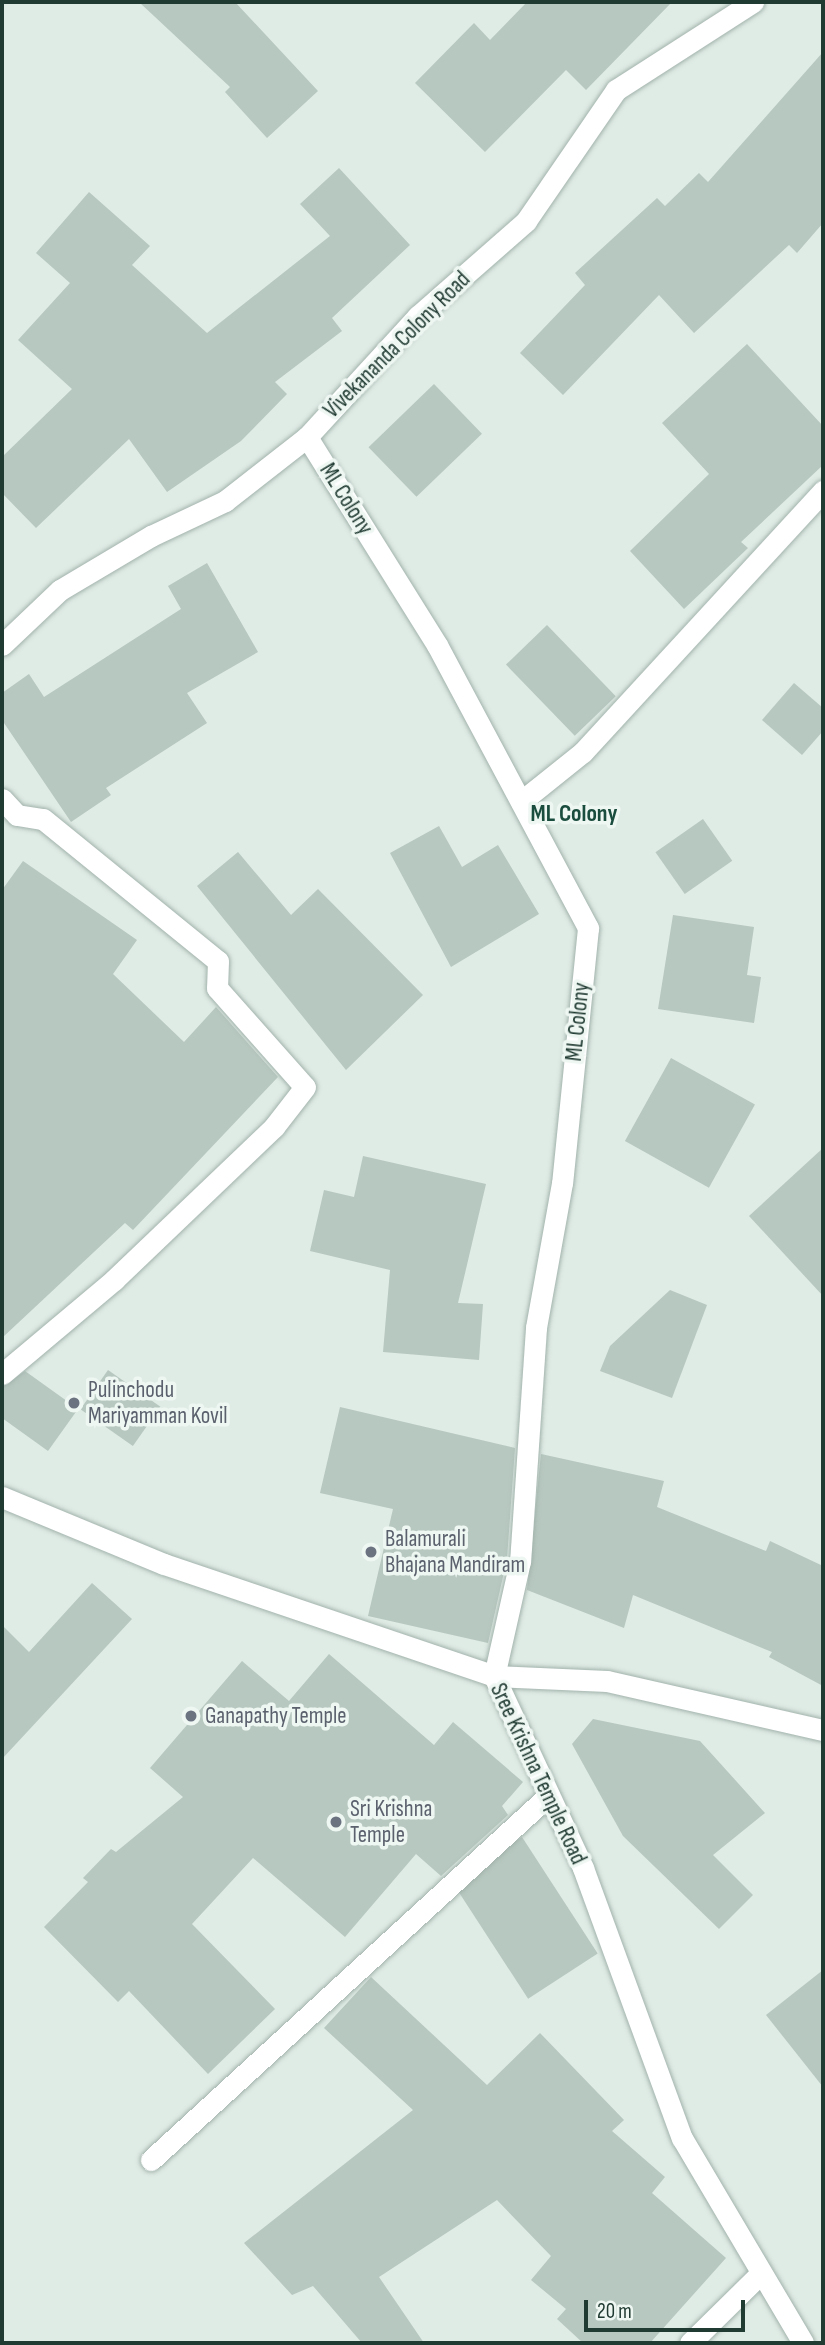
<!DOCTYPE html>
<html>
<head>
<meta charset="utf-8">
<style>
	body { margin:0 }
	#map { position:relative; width:825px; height:2345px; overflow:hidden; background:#dfebe5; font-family:"Sofia Sans Condensed",sans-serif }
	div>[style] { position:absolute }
	.building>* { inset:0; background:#b7c8c0; transform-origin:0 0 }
	.roads { filter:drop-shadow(0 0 2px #a2b3ac) drop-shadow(0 0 2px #a2b3ac) }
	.minor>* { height:21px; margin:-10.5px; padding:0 10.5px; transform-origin:10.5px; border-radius:10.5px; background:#fff }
	.dots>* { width:19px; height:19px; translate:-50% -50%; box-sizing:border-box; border:4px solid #eff7f3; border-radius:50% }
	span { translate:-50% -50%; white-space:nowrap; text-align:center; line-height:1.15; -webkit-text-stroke:7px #eff7f3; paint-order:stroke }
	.street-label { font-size:23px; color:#203b32 }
	.worship-label { font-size:23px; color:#5b616d }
	.left { translate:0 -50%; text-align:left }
	.neighbourhood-label { font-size:24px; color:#1b4d3e; font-weight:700 }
	.frame { position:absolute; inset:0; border:4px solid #203b32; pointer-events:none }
	.scale { position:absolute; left:584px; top:2300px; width:161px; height:32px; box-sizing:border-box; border:4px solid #203b32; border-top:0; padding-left:9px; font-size:21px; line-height:24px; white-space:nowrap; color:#203b32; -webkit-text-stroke:5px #eff7f3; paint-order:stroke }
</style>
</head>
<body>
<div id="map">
	<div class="building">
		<div style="clip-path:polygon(139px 2px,235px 2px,318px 91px,267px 138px,225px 92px,230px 87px)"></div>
		<div style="clip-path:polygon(527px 2px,672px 2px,586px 90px,566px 70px,485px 152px,415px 83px,474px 23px,490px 40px)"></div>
		<div style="clip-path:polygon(823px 52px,823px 223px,797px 253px,789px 245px,694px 333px,659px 295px,563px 395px,520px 353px,585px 285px,575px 273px,657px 198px,665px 206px,699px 173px,708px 182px)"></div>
		<div style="clip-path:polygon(339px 168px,410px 245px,332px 318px,342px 331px,275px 382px,287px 394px,241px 441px,167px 492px,129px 439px,36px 528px,2px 493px,2px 457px,72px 389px,18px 340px,70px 283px,36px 253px,89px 192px,150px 246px,132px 265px,207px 333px,330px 236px,300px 204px)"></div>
		<div style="clip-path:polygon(747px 344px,823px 426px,823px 465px,741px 542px,748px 548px,684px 609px,630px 551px,709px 474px,662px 423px)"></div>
		<div style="left:434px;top:384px;width:69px;height:91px;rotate:46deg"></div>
		<div style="clip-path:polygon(207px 563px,258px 652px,187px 693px,207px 723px,106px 788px,111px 795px,71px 822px,2px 720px,2px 693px,29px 674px,44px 697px,181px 609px,168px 586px)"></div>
		<div style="left:547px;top:625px;width:99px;height:57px;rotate:46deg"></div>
		<div style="clip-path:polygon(794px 683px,823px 708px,823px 731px,802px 755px,762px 720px)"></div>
		<div style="left:703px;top:819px;width:51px;height:58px;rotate:55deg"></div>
		<div style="clip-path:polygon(439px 826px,462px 867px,498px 845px,539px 914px,451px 967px,390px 853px)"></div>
		<div style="clip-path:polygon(238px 852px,291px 915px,318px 889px,423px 995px,346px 1070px,197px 886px)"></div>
		<div style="clip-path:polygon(23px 861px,137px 940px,113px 974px,184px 1042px,216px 1007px,278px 1077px,133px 1230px,125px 1223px,2px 1338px,2px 890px)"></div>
		<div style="clip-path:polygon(673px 915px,754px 927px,747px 975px,761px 977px,754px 1023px,658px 1009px)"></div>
		<div style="left:671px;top:1058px;width:96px;height:95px;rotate:29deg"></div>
		<div style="clip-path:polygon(823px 1148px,823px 1296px,749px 1216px)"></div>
		<div style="clip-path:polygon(363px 1156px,486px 1184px,458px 1303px,483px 1304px,479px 1360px,383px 1352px,390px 1270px,310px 1251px,324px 1190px,354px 1197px)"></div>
		<div style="clip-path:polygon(670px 1290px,707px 1305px,672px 1398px,600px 1371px,610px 1346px)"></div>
		<div style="left:108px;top:1370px;width:64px;height:48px;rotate:35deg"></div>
		<div style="clip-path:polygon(25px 1371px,78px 1409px,48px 1451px,2px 1418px,2px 1387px)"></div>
		<div style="clip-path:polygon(340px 1407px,515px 1448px,507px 1559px,488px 1643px,368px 1616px,393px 1509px,320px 1493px)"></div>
		<div style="clip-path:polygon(541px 1454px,664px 1481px,657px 1507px,766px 1551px,770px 1541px,823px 1566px,823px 1686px,769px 1657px,772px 1652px,633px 1595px,624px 1628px,527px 1590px)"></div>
		<div style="clip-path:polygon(92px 1583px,132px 1619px,2px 1759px,2px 1625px,29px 1652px)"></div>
		<div style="clip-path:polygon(329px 1654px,434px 1745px,453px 1722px,523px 1782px,502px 1806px,508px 1815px,441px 1876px,416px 1854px,345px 1937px,253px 1858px,192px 1924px,275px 2009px,208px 2074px,129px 1991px,118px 2002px,44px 1927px,88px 1882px,83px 1878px,111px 1849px,116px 1852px,183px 1797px,150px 1768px,242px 1661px,289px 1701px)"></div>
		<div style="clip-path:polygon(593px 1719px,700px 1741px,765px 1813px,713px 1855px,753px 1895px,719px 1929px,623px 1836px,572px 1744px)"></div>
		<div style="left:522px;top:1837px;width:139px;height:83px;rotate:57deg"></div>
		<div style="clip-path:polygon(823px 1970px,823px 2087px,766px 2015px)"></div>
		<div style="clip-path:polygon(371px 1977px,487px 2085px,540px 2033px,624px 2120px,612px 2131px,665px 2177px,652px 2193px,726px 2258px,650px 2343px,583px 2343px,557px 2319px,566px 2309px,531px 2280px,551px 2256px,497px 2200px,379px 2277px,424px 2343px,362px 2343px,313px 2286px,292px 2295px,244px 2243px,413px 2110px,324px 2028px)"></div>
	</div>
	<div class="roads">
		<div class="minor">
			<div style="left:307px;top:437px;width:245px;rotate:58deg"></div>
			<div style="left:437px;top:645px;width:321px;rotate:61.9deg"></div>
			<div style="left:588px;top:928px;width:256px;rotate:95.8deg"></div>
			<div style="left:562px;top:1183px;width:147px;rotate:100.2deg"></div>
			<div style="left:536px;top:1328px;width:234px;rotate:93.9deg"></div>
			<div style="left:520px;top:1561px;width:118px;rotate:102.7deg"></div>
			<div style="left:494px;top:1676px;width:113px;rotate:2.5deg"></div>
			<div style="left:607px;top:1681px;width:221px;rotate:12.8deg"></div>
			<div style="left:2px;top:645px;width:80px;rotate:-43.5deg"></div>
			<div style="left:60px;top:590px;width:106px;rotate:-30.7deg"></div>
			<div style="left:151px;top:536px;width:82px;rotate:-25.3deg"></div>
			<div style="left:225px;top:501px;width:104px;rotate:-38deg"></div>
			<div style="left:307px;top:437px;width:164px;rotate:-47.5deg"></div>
			<div style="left:418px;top:316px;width:144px;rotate:-41.3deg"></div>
			<div style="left:526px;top:221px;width:159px;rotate:-55.5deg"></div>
			<div style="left:616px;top:90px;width:163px;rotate:-32.7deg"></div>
			<div style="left:2px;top:799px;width:22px;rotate:47deg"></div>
			<div style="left:17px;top:815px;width:26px;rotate:9deg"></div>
			<div style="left:43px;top:819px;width:225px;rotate:39.1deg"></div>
			<div style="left:218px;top:961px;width:27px;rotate:92deg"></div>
			<div style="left:217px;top:988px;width:132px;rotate:48.4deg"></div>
			<div style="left:305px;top:1087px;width:51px;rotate:127.8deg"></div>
			<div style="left:274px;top:1127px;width:221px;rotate:136.3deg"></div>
			<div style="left:114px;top:1280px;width:146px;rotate:140deg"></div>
			<div style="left:523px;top:800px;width:77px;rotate:-38.7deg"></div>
			<div style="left:583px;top:752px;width:355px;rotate:-47.4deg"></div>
			<div style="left:2px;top:1497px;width:175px;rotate:22.5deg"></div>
			<div style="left:164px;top:1564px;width:348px;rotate:18.7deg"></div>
			<div style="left:494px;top:1676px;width:212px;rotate:65.1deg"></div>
			<div style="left:583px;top:1868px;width:288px;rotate:69.9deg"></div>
			<div style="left:682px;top:2138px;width:238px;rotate:59.4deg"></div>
			<div style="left:151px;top:2160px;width:539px;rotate:-42.52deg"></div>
			<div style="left:690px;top:2343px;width:98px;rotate:-44.6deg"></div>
		</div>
	</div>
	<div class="dots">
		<div style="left:74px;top:1403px;background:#6b7280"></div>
		<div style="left:371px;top:1552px;background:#6b7280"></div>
		<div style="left:191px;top:1716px;background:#6b7280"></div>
		<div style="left:336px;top:1822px;background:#6b7280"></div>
	</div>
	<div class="street-label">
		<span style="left:397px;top:345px;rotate:-45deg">Vivekananda Colony Road</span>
		<span style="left:346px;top:499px;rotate:58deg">ML Colony</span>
		<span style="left:578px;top:1022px;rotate:-84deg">ML Colony</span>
		<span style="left:538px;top:1774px;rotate:65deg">Sree Krishna Temple Road</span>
	</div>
	<div class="worship-label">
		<span class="left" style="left:88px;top:1403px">Pulinchodu<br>Mariyamman Kovil</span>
		<span class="left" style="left:385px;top:1552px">Balamurali<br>Bhajana Mandiram</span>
		<span class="left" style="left:205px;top:1716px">Ganapathy Temple</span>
		<span class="left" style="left:350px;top:1822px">Sri Krishna<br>Temple</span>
	</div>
	<div class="neighbourhood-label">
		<span style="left:574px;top:814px">ML Colony</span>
	</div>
	<div class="frame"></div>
	<div class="scale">20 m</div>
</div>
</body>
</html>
